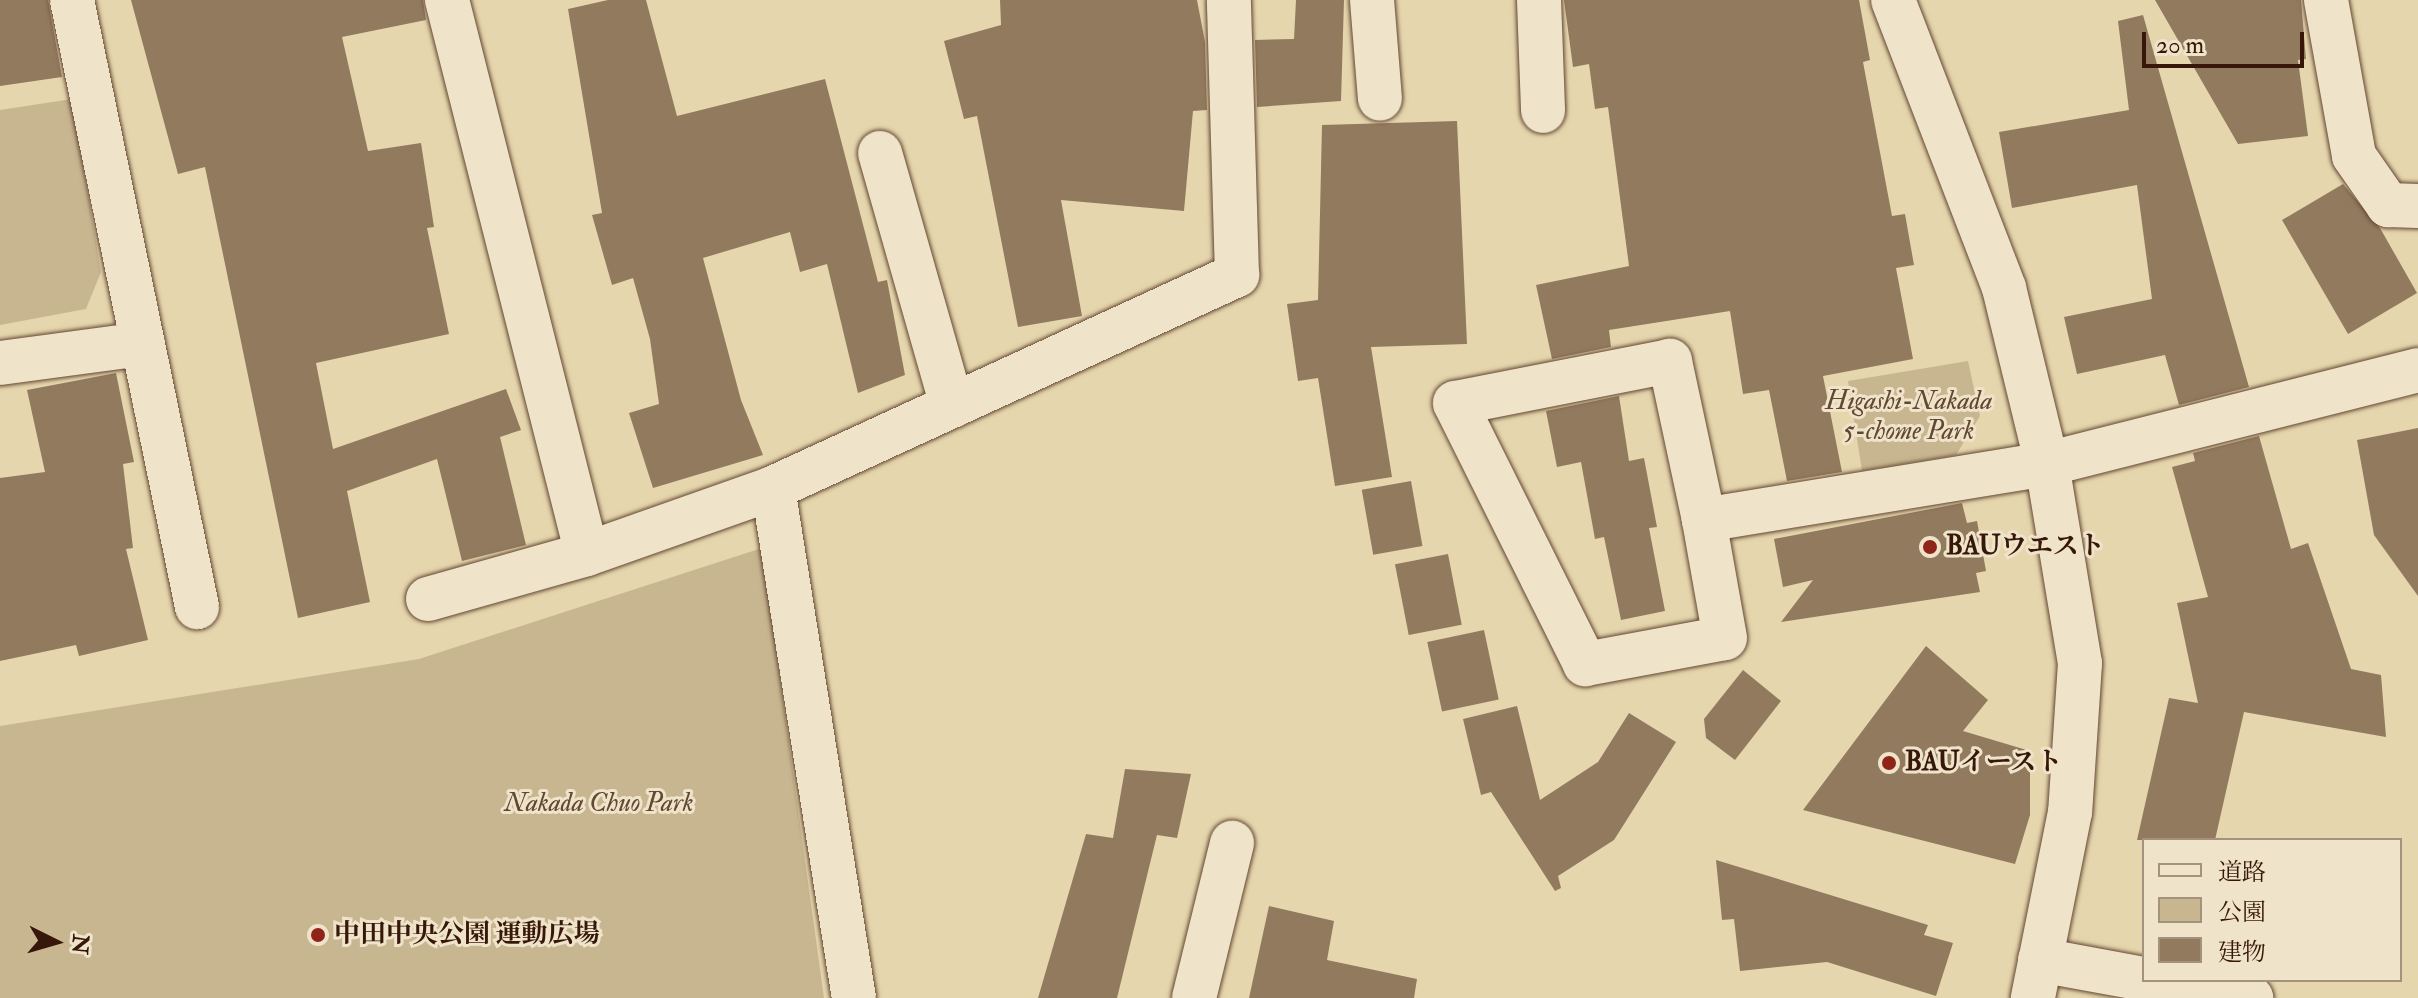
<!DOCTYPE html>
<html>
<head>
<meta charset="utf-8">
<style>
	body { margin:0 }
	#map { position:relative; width:2418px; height:998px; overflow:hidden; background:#e6d6ad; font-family:"IM FELL Double Pica","Noto Serif JP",serif }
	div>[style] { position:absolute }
	.green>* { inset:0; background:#c8b691 }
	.building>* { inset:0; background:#927a5e; transform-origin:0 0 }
	.roads { filter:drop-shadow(0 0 2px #634732) drop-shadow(0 0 2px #634732) }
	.minor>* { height:44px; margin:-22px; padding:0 22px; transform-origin:22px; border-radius:22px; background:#efe4ca }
	.tertiary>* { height:44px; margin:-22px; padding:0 22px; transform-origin:22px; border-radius:22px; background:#efe4ca }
	.dots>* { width:22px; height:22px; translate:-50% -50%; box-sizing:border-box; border:4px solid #efe4ca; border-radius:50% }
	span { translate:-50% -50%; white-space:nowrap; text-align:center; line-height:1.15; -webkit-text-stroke:6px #efe4ca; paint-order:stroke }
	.park-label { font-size:26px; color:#624732; font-style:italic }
	.poi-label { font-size:26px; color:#371709; font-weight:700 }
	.left { translate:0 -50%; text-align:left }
	.legend { position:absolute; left:2142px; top:838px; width:260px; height:144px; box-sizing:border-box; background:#efe4ca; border:2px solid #a5927d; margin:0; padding:10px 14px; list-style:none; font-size:24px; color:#371709 }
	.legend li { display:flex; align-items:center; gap:16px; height:40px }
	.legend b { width:40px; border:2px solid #a5927d }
	.north { position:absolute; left:16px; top:902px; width:80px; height:80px; -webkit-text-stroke:6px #efe4ca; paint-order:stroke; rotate:95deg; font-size:22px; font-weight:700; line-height:32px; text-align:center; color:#371709 }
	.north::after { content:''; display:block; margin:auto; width:28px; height:36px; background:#371709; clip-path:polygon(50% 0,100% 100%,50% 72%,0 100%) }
	.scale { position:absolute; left:2142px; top:32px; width:162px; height:36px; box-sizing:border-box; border:4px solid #371709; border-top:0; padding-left:10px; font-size:24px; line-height:28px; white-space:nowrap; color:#371709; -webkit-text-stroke:6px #efe4ca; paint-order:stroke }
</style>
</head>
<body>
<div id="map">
	<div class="green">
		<div style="clip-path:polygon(72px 99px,101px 272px,86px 309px,0 325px,0 110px)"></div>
		<div style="clip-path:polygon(1968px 361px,1980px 416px,1956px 455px,1862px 471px,1848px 381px)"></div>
		<div style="clip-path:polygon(762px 548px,824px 998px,0 998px,0 726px,419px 659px)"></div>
	</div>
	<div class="building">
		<div style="clip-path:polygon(0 0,48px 0,62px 77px,0 86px)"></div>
		<div style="clip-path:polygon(131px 0,423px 0,426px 20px,342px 37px,368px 151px,421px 143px,434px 227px,427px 228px,449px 334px,316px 363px,333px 449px,506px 389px,521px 430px,500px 437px,526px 545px,462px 561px,437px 459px,347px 491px,370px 602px,298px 618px,205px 167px,178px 174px)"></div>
		<div style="clip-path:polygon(608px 0,646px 0,677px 116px,825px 79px,878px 282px,887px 280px,905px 375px,858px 393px,827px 264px,800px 272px,790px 232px,703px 258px,741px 400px,763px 455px,653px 488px,629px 413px,659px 404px,650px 339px,633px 278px,612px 285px,592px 215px,602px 213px,568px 9px)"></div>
		<div style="clip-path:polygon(1000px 0,1197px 0,1205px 42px,1207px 110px,1193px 111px,1184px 211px,1061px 200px,1082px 316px,1018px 327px,977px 116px,964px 119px,944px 41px,1001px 25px)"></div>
		<div style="clip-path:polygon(1296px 0,1344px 0,1341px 101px,1257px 107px,1255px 40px,1294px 39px)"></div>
		<div style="clip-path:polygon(1564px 0,1859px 0,1870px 60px,1863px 62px,1892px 216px,1905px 214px,1914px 265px,1896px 268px,1913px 359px,1823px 376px,1842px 472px,1787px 481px,1769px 390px,1743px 394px,1730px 311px,1609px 330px,1611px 347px,1552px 359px,1536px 285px,1629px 266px,1608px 107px,1595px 109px,1589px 64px,1573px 67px)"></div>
		<div style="clip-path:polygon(2155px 0,2301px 0,2306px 59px,2298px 60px,2308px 136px,2238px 144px)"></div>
		<div style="clip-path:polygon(2143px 15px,2249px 387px,2179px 405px,2165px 355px,2077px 374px,2064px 317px,2152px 299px,2137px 185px,2012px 208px,1999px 132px,2129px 110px,2118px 21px)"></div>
		<div style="clip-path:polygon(1457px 121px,1467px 344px,1371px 347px,1392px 477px,1335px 486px,1318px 378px,1298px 381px,1287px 304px,1318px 300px,1322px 125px)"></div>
		<div style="clip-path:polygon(2343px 184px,2380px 228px,2417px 293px,2348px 334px,2282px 220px)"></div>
		<div style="clip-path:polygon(116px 373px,134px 462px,123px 464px,133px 548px,126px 549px,148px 640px,79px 656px,76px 645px,0 661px,0 478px,45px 472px,27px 390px)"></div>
		<div style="clip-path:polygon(1619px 396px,1629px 461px,1644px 458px,1657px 527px,1649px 528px,1665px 611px,1621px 620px,1604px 537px,1595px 539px,1581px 462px,1557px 467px,1546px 411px)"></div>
		<div style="clip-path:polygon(2418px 428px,2418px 596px,2374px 535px,2357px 440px)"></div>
		<div style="clip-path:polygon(2259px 436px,2291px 549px,2308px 543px,2351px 669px,2381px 675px,2386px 737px,2244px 712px,2215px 840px,2137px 840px,2169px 698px,2198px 703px,2177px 603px,2208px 597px,2172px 467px,2195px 461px,2193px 453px)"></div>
		<div style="left:1411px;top:481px;width:66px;height:50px;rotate:80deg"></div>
		<div style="clip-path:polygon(1962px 503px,1967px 523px,1977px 521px,1986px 571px,1976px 573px,1980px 592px,1781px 622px,1813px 580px,1783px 587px,1774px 539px)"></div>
		<div style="left:1448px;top:554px;width:72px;height:54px;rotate:79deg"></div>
		<div style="left:1484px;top:630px;width:71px;height:58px;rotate:78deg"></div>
		<div style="clip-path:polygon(1926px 646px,1988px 700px,1963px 731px,2030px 751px,2030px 815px,2015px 864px,1803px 810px)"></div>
		<div style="clip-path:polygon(1743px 670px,1781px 701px,1735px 760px,1706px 738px,1704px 719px)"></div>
		<div style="clip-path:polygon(1517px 706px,1540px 800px,1598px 762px,1629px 713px,1676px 742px,1614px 840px,1558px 876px,1561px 888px,1555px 891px,1491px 792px,1481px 795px,1463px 719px)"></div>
		<div style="clip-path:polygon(1125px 769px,1191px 774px,1177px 838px,1157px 835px,1117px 998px,1038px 998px,1086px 834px,1113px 838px)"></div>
		<div style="clip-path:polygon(1716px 860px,1928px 925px,1924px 935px,1953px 943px,1936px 996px,1827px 962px,1740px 971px,1734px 919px,1722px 920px)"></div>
		<div style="clip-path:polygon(1269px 906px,1334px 921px,1327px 960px,1417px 979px,1414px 998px,1249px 998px)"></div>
	</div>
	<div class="roads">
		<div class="minor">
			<div style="left:72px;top:0;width:620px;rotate:78.36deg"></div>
			<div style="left:447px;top:0;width:571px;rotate:75.82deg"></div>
			<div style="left:1372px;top:0;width:99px;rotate:85.4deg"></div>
			<div style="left:1539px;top:0;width:111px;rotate:87.9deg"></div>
			<div style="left:2326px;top:0;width:158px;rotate:79.8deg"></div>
			<div style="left:2354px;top:156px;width:60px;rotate:55.2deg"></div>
			<div style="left:2388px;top:205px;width:30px;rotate:2deg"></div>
			<div style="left:880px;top:153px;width:263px;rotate:74.1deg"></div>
			<div style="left:0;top:363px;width:144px;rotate:-7.6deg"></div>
			<div style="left:773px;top:488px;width:511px;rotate:-24.66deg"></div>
			<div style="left:1237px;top:275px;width:275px;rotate:-91.7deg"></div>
			<div style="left:1704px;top:520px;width:163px;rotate:-102.1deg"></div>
			<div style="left:1670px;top:361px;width:219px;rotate:168.9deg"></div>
			<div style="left:1455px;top:403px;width:292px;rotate:63.5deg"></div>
			<div style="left:1585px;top:664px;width:142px;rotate:-10.5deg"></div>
			<div style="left:1725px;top:638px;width:120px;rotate:-100.1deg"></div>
			<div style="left:1704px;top:520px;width:348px;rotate:-9.3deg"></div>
			<div style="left:2047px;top:464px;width:383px;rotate:-14.2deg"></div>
			<div style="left:428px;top:599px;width:165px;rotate:-15.8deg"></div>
			<div style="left:587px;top:554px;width:197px;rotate:-19.5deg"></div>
			<div style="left:773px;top:488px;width:516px;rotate:80.98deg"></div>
			<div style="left:2040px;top:960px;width:106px;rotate:10.4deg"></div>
			<div style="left:2152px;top:980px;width:101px;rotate:10.3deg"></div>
			<div style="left:1194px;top:998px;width:160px;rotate:-76.2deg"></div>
		</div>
		<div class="tertiary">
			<div style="left:1893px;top:0;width:309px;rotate:68.9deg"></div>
			<div style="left:2004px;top:288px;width:181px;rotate:76.3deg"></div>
			<div style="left:2047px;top:464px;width:202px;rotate:80.6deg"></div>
			<div style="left:2080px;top:663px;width:149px;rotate:93.8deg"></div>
			<div style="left:2070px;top:812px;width:190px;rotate:101.3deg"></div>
		</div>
	</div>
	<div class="dots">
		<div style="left:1930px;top:547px;background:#8f2418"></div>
		<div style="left:1889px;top:763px;background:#8f2418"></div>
		<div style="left:318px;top:935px;background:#8f2418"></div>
	</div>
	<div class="park-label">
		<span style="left:1909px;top:417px">Higashi-Nakada<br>5-chome Park</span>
		<span style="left:599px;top:804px">Nakada Chuo Park</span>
	</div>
	<div class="poi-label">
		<span class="left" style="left:1946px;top:547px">BAUウエスト</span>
		<span class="left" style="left:1905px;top:763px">BAUイースト</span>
		<span class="left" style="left:334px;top:935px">中田中央公園 運動広場</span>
	</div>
	<ul class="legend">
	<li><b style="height:10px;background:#efe4ca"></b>道路</li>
	<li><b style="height:22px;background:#c8b691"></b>公園</li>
	<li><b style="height:22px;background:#927a5e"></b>建物</li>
	</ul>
	<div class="north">N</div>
	<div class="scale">20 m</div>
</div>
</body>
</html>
